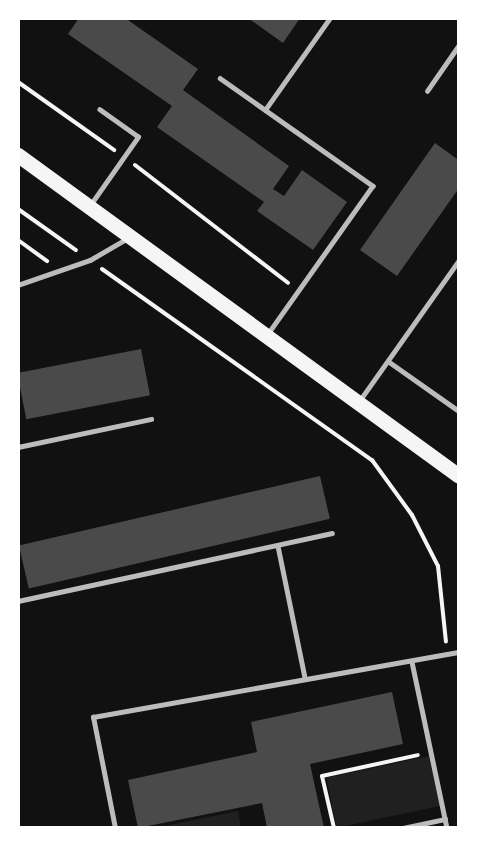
<!DOCTYPE html>
<html>
<head>
<meta charset="utf-8">
<style>
	body { margin:0 }
	#map { position:relative; width:477px; height:846px; overflow:hidden; background:#111; font-family:"Playfair Display",serif }
	div>[style] { position:absolute }
	.green>* { inset:0; background:#202020; transform-origin:0 0 }
	.building>* { inset:0; background:#4a4a4a; transform-origin:0 0 }
	.path>* { height:4px; margin:-2px; padding:0 2px; transform-origin:2px; border-radius:2px; background:#f5f5f5 }
	.service>* { height:4.5px; margin:-2.25px; padding:0 2.25px; transform-origin:2.25px; border-radius:2.25px; background:#bcbcbc }
	.primary>* { height:15px; margin:-7.5px; padding:0 7.5px; transform-origin:7.5px; border-radius:7.5px; background:#f5f5f5 }
	span { translate:-50% -50%; white-space:nowrap; text-align:center; line-height:1.15; -webkit-text-stroke:4.5px #fff; paint-order:stroke }
	.frame { position:absolute; inset:0; border:20px solid #fff; pointer-events:none }
</style>
</head>
<body>
<div id="map">
	<div class="green">
		<div style="left:429px;top:756px;width:51px;height:105px;rotate:78deg"></div>
		<div style="clip-path:polygon(238px 811px,241px 828px,154px 828px)"></div>
	</div>
	<div class="building">
		<div style="clip-path:polygon(79px 18px,125px 18px,198px 69px,183px 90px,289px 166px,273px 189px,284px 196px,302px 170px,347px 202px,313px 250px,257px 211px,264px 202px,157px 127px,172px 106px,68px 34px)"></div>
		<div style="clip-path:polygon(248px 18px,300px 18px,283px 43px)"></div>
		<div style="clip-path:polygon(435px 143px,457px 159px,459px 155px,459px 188px,397px 276px,360px 250px)"></div>
		<div style="left:141px;top:349px;width:47px;height:126px;rotate:79deg"></div>
		<div style="left:320px;top:476px;width:44px;height:309px;rotate:77deg"></div>
		<div style="clip-path:polygon(392px 692px,403px 744px,310px 764px,324px 828px,267px 828px,262px 803px,138px 828px,128px 780px,257px 752px,251px 722px)"></div>
	</div>
	<div class="path">
		<div style="left:18px;top:82px;width:118px;rotate:35.3deg"></div>
		<div style="left:135px;top:165px;width:193px;rotate:37.6deg"></div>
		<div style="left:18px;top:209px;width:71px;rotate:35.3deg"></div>
		<div style="left:18px;top:240px;width:36px;rotate:36deg"></div>
		<div style="left:102px;top:269px;width:331px;rotate:35.3deg"></div>
		<div style="left:372px;top:460px;width:68px;rotate:54deg"></div>
		<div style="left:412px;top:515px;width:57px;rotate:63deg"></div>
		<div style="left:438px;top:566px;width:76px;rotate:84deg"></div>
		<div style="left:334px;top:828px;width:53px;rotate:-103deg"></div>
		<div style="left:322px;top:776px;width:98px;rotate:-12.3deg"></div>
	</div>
	<div class="service">
		<div style="left:220px;top:78px;width:187px;rotate:35.2deg"></div>
		<div style="left:373px;top:186px;width:180px;rotate:125.3deg"></div>
		<div style="left:427px;top:91px;width:56px;rotate:-55.2deg"></div>
		<div style="left:265px;top:110px;width:113px;rotate:-54.8deg"></div>
		<div style="left:91px;top:204px;width:82px;rotate:-55deg"></div>
		<div style="left:138px;top:137px;width:47px;rotate:-144.6deg"></div>
		<div style="left:18px;top:285px;width:76px;rotate:-19.1deg"></div>
		<div style="left:90px;top:260px;width:44px;rotate:-30.1deg"></div>
		<div style="left:388px;top:361px;width:87px;rotate:35.2deg"></div>
		<div style="left:360px;top:400px;width:171px;rotate:-54.7deg"></div>
		<div style="left:18px;top:447px;width:136px;rotate:-11.9deg"></div>
		<div style="left:278px;top:546px;width:135px;rotate:78.4deg"></div>
		<div style="left:18px;top:601px;width:321px;rotate:-12.2deg"></div>
		<div style="left:412px;top:662px;width:170px;rotate:78.1deg"></div>
		<div style="left:115px;top:828px;width:113px;rotate:-101.2deg"></div>
		<div style="left:93px;top:717px;width:372px;rotate:-10.1deg"></div>
		<div style="left:403px;top:828px;width:43px;rotate:-12.1deg"></div>
	</div>
	<div class="primary">
		<div style="left:18px;top:155px;width:545px;rotate:36.05deg"></div>
	</div>
	<div class="frame"></div>
</div>
</body>
</html>
